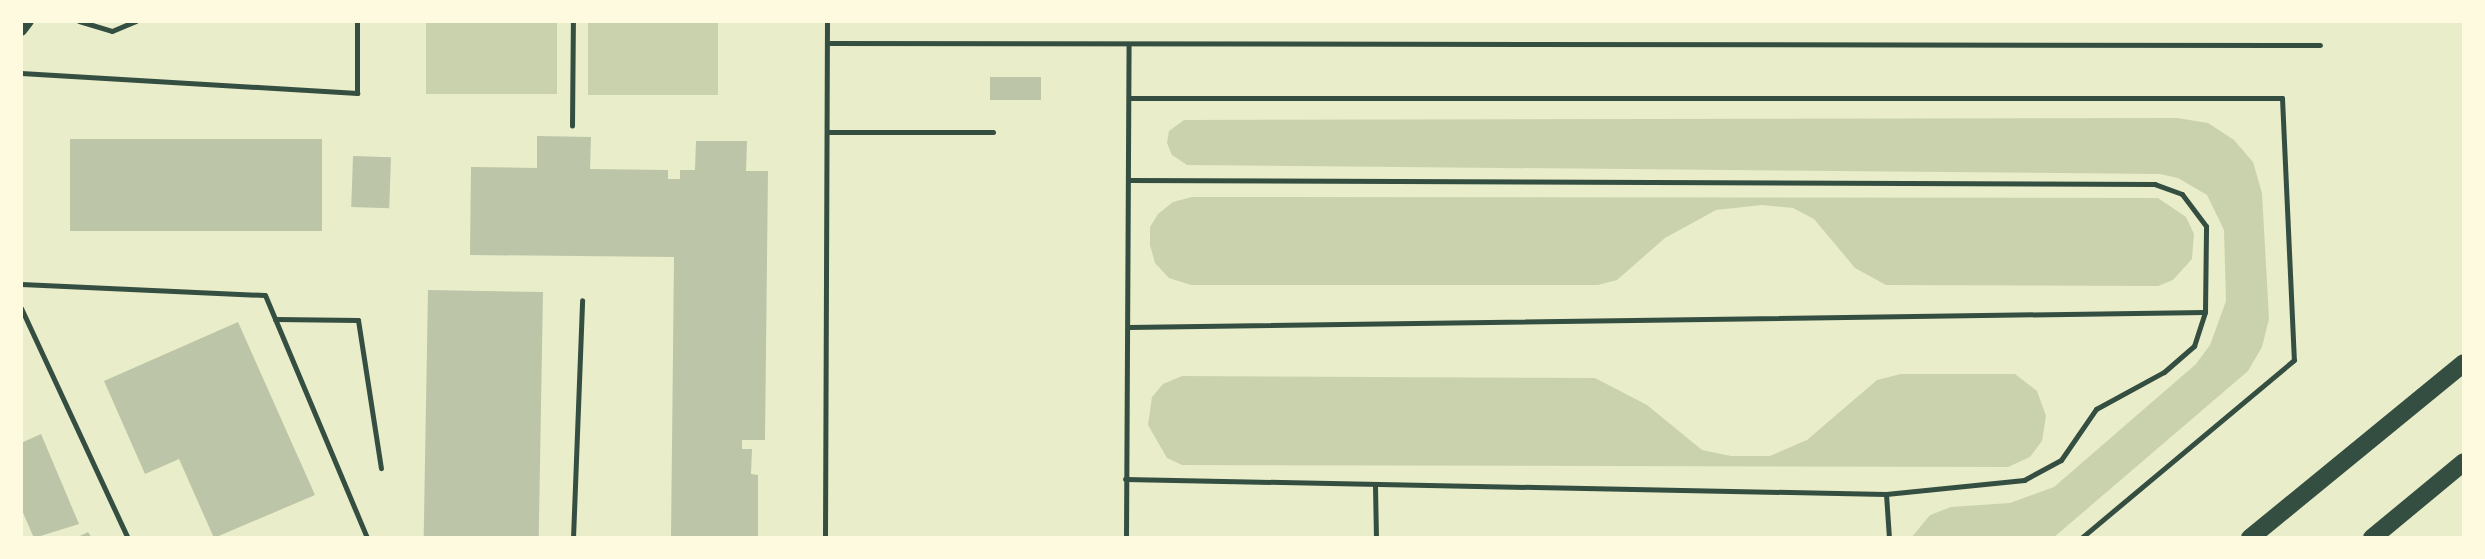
<!DOCTYPE html>
<html>
<head>
<meta charset="utf-8">
<style>
	body { margin:0 }
	#map { position:relative; width:2485px; height:559px; overflow:hidden; background:#e9edc9; font-family:Helvetica,sans-serif }
	div>[style] { position:absolute }
	.green>* { inset:0; background:#cad2ad; transform-origin:0 0 }
	.building>* { inset:0; background:#bcc5a7; transform-origin:0 0 }
	.path>* { height:4.5px; margin:-2.25px; padding:0 2.25px; transform-origin:2.25px; border-radius:2.25px; background:#344e41 }
	.service>* { height:5px; margin:-2.5px; padding:0 2.5px; transform-origin:2.5px; border-radius:2.5px; background:#344e41 }
	.tertiary>* { height:12px; margin:-6px; padding:0 6px; transform-origin:6px; border-radius:6px; background:#344e41 }
	.primary>* { height:18px; margin:-9px; padding:0 9px; transform-origin:9px; border-radius:9px; background:#344e41 }
	span { translate:-50% -50%; white-space:nowrap; text-align:center; line-height:1.15; -webkit-text-stroke:7px #fefae0; paint-order:stroke }
	.frame { position:absolute; inset:0; border:23px solid #fefae0; pointer-events:none }
</style>
</head>
<body>
<div id="map">
	<div class="green">
		<div style="left:426px;top:21px;width:131px;height:73px"></div>
		<div style="left:588px;top:21px;width:130px;height:74px"></div>
		<div style="clip-path:polygon(2177px 118px,2208px 123px,2234px 140px,2253px 162px,2262px 193px,2269px 319px,2262px 347px,2248px 371px,2053px 538px,1911px 538px,1930px 515px,1951px 507px,2010px 503px,2054px 487px,2196px 364px,2210px 345px,2226px 301px,2224px 230px,2207px 195px,2178px 178px,2160px 174px,1187px 165px,1172px 155px,1167px 143px,1169px 131px,1184px 120px)"></div>
		<div style="clip-path:polygon(1192px 197px,2158px 198px,2186px 217px,2194px 234px,2192px 259px,2173px 280px,2158px 286px,1886px 285px,1855px 268px,1814px 219px,1793px 208px,1762px 205px,1716px 210px,1665px 238px,1617px 280px,1598px 285px,1191px 285px,1169px 278px,1155px 263px,1150px 245px,1150px 227px,1158px 214px,1173px 202px)"></div>
		<div style="clip-path:polygon(1901px 374px,2015px 374px,2037px 391px,2046px 416px,2042px 441px,2030px 457px,2008px 467px,1182px 465px,1167px 458px,1148px 425px,1152px 397px,1163px 384px,1182px 376px,1595px 378px,1647px 405px,1702px 450px,1731px 456px,1770px 456px,1807px 440px,1877px 380px)"></div>
	</div>
	<div class="building">
		<div style="left:990px;top:77px;width:51px;height:23px"></div>
		<div style="clip-path:polygon(537px 136px,591px 137px,590px 169px,668px 170px,668px 179px,680px 179px,680px 170px,695px 170px,696px 141px,747px 141px,746px 171px,768px 171px,765px 440px,742px 440px,742px 449px,752px 449px,751px 474px,758px 475px,758px 538px,671px 538px,674px 257px,470px 255px,471px 167px,537px 168px)"></div>
		<div style="left:70px;top:139px;width:252px;height:92px"></div>
		<div style="left:353px;top:156px;width:38px;height:51px;rotate:2deg"></div>
		<div style="left:428px;top:290px;width:115px;height:248px;rotate:1deg"></div>
		<div style="clip-path:polygon(238px 322px,315px 495px,214px 538px,179px 459px,145px 474px,104px 381px)"></div>
		<div style="clip-path:polygon(41px 434px,79px 524px,34px 538px,21px 508px,21px 443px)"></div>
		<div style="clip-path:polygon(88px 532px,92px 538px,76px 538px)"></div>
	</div>
	<div class="path">
		<div style="left:572px;top:126px;width:105px;rotate:-89.5deg"></div>
	</div>
	<div class="service">
		<div style="left:79px;top:21px;width:34px;rotate:17deg"></div>
		<div style="left:112px;top:31px;width:26px;rotate:-23deg"></div>
		<div style="left:827px;top:43px;width:1493px;rotate:0.08deg"></div>
		<div style="left:21px;top:73px;width:337px;rotate:3.4deg"></div>
		<div style="left:357px;top:93px;width:72px;rotate:-90deg"></div>
		<div style="left:1131px;top:98px;width:1151px"></div>
		<div style="left:2282px;top:98px;width:262px;rotate:87.4deg"></div>
		<div style="left:2294px;top:360px;width:278px;rotate:140.1deg"></div>
		<div style="left:827px;top:132px;width:166px"></div>
		<div style="left:21px;top:284px;width:244px;rotate:2.6deg"></div>
		<div style="left:265px;top:295px;width:264px;rotate:67.2deg"></div>
		<div style="left:21px;top:308px;width:254px;rotate:65.1deg"></div>
		<div style="left:275px;top:319px;width:83px;rotate:0.7deg"></div>
		<div style="left:358px;top:320px;width:150px;rotate:81.2deg"></div>
		<div style="left:1128px;top:327px;width:1077px;rotate:-0.8deg"></div>
		<div style="left:1125px;top:479px;width:761px;rotate:1.13deg"></div>
		<div style="left:1886px;top:494px;width:139px;rotate:-5.8deg"></div>
		<div style="left:2024px;top:480px;width:42px;rotate:-28.4deg"></div>
		<div style="left:2061px;top:460px;width:62px;rotate:-55.5deg"></div>
		<div style="left:2096px;top:409px;width:77px;rotate:-28.6deg"></div>
		<div style="left:2164px;top:372px;width:40px;rotate:-41deg"></div>
		<div style="left:2194px;top:346px;width:36px;rotate:-72deg"></div>
		<div style="left:2205px;top:312px;width:86px;rotate:-89.3deg"></div>
		<div style="left:2206px;top:226px;width:40px;rotate:-127deg"></div>
		<div style="left:2182px;top:194px;width:29px;rotate:-160deg"></div>
		<div style="left:2155px;top:184px;width:1025px;rotate:-179.78deg"></div>
		<div style="left:1375px;top:486px;width:52px;rotate:88.9deg"></div>
		<div style="left:1886px;top:494px;width:44px;rotate:86.1deg"></div>
		<div style="left:573px;top:538px;width:238px;rotate:-87.8deg"></div>
		<div style="left:825px;top:538px;width:517px;rotate:-89.78deg"></div>
		<div style="left:1126px;top:538px;width:494px;rotate:-89.7deg"></div>
	</div>
	<div class="tertiary">
		<div style="left:21px;top:30px;width:11px;rotate:-52deg"></div>
	</div>
	<div class="primary">
		<div style="left:2250px;top:538px;width:276px;rotate:-39.3deg"></div>
		<div style="left:2372px;top:538px;width:119px;rotate:-39.6deg"></div>
	</div>
	<div class="frame"></div>
</div>
</body>
</html>
